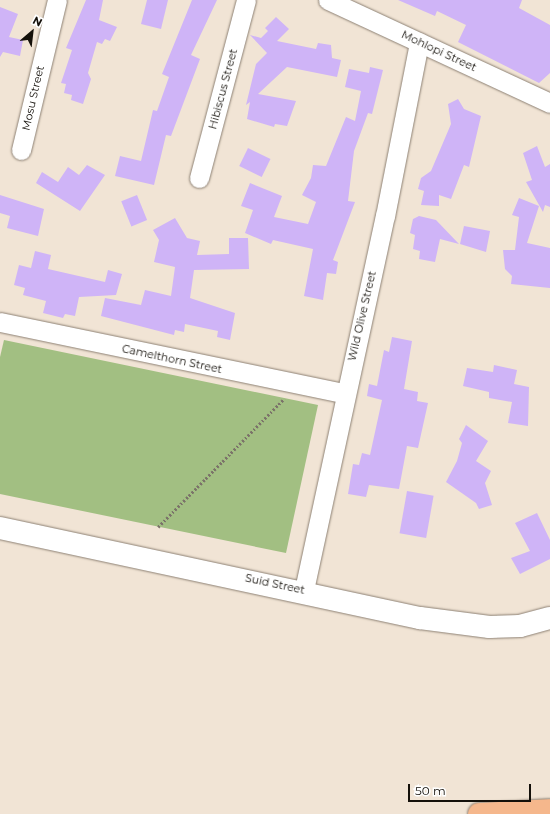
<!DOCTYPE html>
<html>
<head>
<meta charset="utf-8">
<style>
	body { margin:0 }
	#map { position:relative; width:550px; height:814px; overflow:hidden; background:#f1e4d5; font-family:Montserrat,sans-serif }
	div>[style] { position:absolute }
	.green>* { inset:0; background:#a2bf82 }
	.building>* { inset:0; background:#cfb4f7; transform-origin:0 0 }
	.path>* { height:2.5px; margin-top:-1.25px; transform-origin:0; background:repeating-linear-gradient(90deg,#7b7369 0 2px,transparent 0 4px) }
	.roads { filter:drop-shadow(0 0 1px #8d8174) drop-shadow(0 0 1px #8d8174) }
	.minor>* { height:19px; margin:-9.5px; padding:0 9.5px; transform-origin:9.5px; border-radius:9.5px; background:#fff }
	.tertiary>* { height:22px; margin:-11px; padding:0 11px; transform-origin:11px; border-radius:11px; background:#fff }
	.motorway>* { height:22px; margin:-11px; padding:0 11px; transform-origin:11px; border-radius:11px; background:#f5b78c }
	span { translate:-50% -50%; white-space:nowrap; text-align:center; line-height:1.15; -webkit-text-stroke:3px #fff; paint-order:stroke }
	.street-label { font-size:11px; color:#14100a }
	.north { position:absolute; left:12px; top:12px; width:40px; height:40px; -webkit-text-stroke:3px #fff; paint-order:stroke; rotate:28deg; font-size:11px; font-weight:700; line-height:16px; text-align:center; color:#14100a }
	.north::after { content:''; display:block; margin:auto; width:14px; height:18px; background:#14100a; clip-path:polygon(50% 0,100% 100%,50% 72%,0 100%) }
	.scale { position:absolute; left:408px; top:784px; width:123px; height:18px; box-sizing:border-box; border:2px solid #14100a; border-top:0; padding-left:5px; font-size:12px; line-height:14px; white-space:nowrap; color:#14100a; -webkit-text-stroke:3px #fff; paint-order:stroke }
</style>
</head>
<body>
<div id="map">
	<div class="green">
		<div style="clip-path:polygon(4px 340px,318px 405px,286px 553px,0 494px,0 357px)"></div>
	</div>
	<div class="building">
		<div style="clip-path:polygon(86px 0,103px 0,99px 20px,117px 27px,110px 41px,105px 39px,102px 44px,97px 42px,88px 73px,91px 79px,83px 104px,71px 100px,72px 95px,64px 93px,66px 84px,61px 83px,72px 50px,66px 48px)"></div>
		<div style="clip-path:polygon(147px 0,168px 0,161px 29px,141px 24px)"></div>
		<div style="clip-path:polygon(192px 0,217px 0,191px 55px,200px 59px,171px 136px,166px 135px,154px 185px,115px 176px,120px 156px,141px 161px,153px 110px,157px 111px,169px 77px,162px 74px)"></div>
		<div style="clip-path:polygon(398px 0,522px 0,519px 8px,550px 25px,550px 73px,539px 83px,458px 42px,466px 25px,437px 11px,435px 16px)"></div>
		<div style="clip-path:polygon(0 7px,18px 14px,9px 37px,23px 40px,20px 56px,3px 52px,0 57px)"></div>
		<div style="clip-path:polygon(276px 17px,289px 29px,277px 41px,316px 49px,318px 43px,331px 45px,332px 58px,341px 60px,337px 77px,287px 67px,258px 94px,296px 101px,287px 126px,275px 124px,274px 127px,247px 119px,250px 102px,246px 105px,256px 64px,267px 53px,250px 35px,261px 38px,268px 31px,265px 28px)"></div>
		<div style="clip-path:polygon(370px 67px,383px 70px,372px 114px,368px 113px,354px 151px,348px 201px,355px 202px,333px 260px,338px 262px,336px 274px,327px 273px,323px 300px,304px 296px,313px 249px,273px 240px,271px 244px,245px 233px,253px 210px,241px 206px,250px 183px,282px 196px,274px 217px,308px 224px,316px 202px,302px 195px,311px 178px,313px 165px,326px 166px,346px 117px,355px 121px,361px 91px,345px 87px,349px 69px,369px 73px)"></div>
		<div style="clip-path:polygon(458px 99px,464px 109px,481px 116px,469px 167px,464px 165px,451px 199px,439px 195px,439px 206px,421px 205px,424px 191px,418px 189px,421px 178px,431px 171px,451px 124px,448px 104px)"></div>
		<div style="clip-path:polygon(537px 146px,545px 167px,550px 164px,550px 207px,545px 205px,543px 212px,526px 182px,532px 180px,523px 153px)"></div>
		<div style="left:248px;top:148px;width:25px;height:20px;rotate:26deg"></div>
		<div style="clip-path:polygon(87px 165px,105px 175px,80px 211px,36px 183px,42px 172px,58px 182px,68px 167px,79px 175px)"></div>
		<div style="clip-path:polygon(0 195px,44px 209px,38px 236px,7px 228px,10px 216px,0 213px)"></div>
		<div style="left:137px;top:195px;width:27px;height:17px;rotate:68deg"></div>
		<div style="clip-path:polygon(519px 198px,539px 206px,527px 243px,550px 248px,550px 288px,511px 284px,512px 276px,505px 269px,503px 250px,515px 250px,519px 217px,512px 215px)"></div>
		<div style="clip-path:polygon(419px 216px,436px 220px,459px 244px,440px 239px,435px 262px,419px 259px,420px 251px,413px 249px,415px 235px,410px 233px,413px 219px)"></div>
		<div style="clip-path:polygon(175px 218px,187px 238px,200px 241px,197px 255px,229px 254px,229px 238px,248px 238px,249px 269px,194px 270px,190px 298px,235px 313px,230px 340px,217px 337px,218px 331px,185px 324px,184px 332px,175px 330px,174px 335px,101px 316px,105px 298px,141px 305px,145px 290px,171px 296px,175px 267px,154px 262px,159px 240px,153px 230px)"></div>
		<div style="clip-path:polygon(464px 226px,490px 231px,486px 252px,460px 244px)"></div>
		<div style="clip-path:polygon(35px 251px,51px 255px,48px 269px,105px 282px,108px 270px,122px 274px,116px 295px,79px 297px,75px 316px,65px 314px,63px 318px,43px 313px,46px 301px,23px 295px,25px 288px,14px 285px,19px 265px,31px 268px)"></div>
		<div style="clip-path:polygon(392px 337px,412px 341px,404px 389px,418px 392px,417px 401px,428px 403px,418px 448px,407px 446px,399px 489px,369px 485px,366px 497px,348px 494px,353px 464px,359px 465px,362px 453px,370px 455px,382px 400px,367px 396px,369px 384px,377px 386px,384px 350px,389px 352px)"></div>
		<div style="clip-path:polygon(494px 365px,517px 370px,514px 384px,529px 387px,528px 426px,508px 423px,512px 402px,489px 398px,489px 392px,463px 386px,467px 368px,493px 372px)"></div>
		<div style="clip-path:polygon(466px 425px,488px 441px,476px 461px,491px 471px,485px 483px,492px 505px,479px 509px,476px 503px,446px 482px,457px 461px,462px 443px,459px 439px)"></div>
		<div style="left:407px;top:491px;width:27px;height:43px;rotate:10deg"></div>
		<div style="clip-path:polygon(537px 513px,550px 540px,550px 559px,520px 574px,511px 558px,530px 551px,515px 523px)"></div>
	</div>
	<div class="path">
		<div style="left:158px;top:527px;width:180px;rotate:-45.5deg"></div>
	</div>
	<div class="roads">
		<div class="minor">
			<div style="left:328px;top:0;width:245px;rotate:24.9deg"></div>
			<div style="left:21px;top:150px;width:154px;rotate:-76.5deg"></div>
			<div style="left:199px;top:178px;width:184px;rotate:-75.2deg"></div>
			<div style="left:0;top:322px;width:351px;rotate:11.7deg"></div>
			<div style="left:304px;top:590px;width:383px;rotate:-77.8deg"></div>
			<div style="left:385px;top:216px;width:177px;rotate:-78.9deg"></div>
		</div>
		<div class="tertiary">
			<div style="left:0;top:528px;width:430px;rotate:12.1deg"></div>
			<div style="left:420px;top:618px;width:70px;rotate:7.4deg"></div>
			<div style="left:489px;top:627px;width:31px;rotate:-2deg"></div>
			<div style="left:520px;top:626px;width:31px;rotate:-15deg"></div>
		</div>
		<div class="motorway">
			<div style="left:479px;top:814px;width:71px;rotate:-3.2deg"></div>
		</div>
	</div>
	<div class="street-label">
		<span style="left:439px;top:51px;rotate:25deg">Mohlopi Street</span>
		<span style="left:223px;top:89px;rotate:-75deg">Hibiscus Street</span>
		<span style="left:33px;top:98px;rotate:-77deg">Mosu Street</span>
		<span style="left:362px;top:316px;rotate:-77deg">Wild Olive Street</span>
		<span style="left:172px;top:359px;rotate:12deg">Camelthorn Street</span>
		<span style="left:275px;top:584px;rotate:12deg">Suid Street</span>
	</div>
	<div class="north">N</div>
	<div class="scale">50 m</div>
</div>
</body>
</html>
